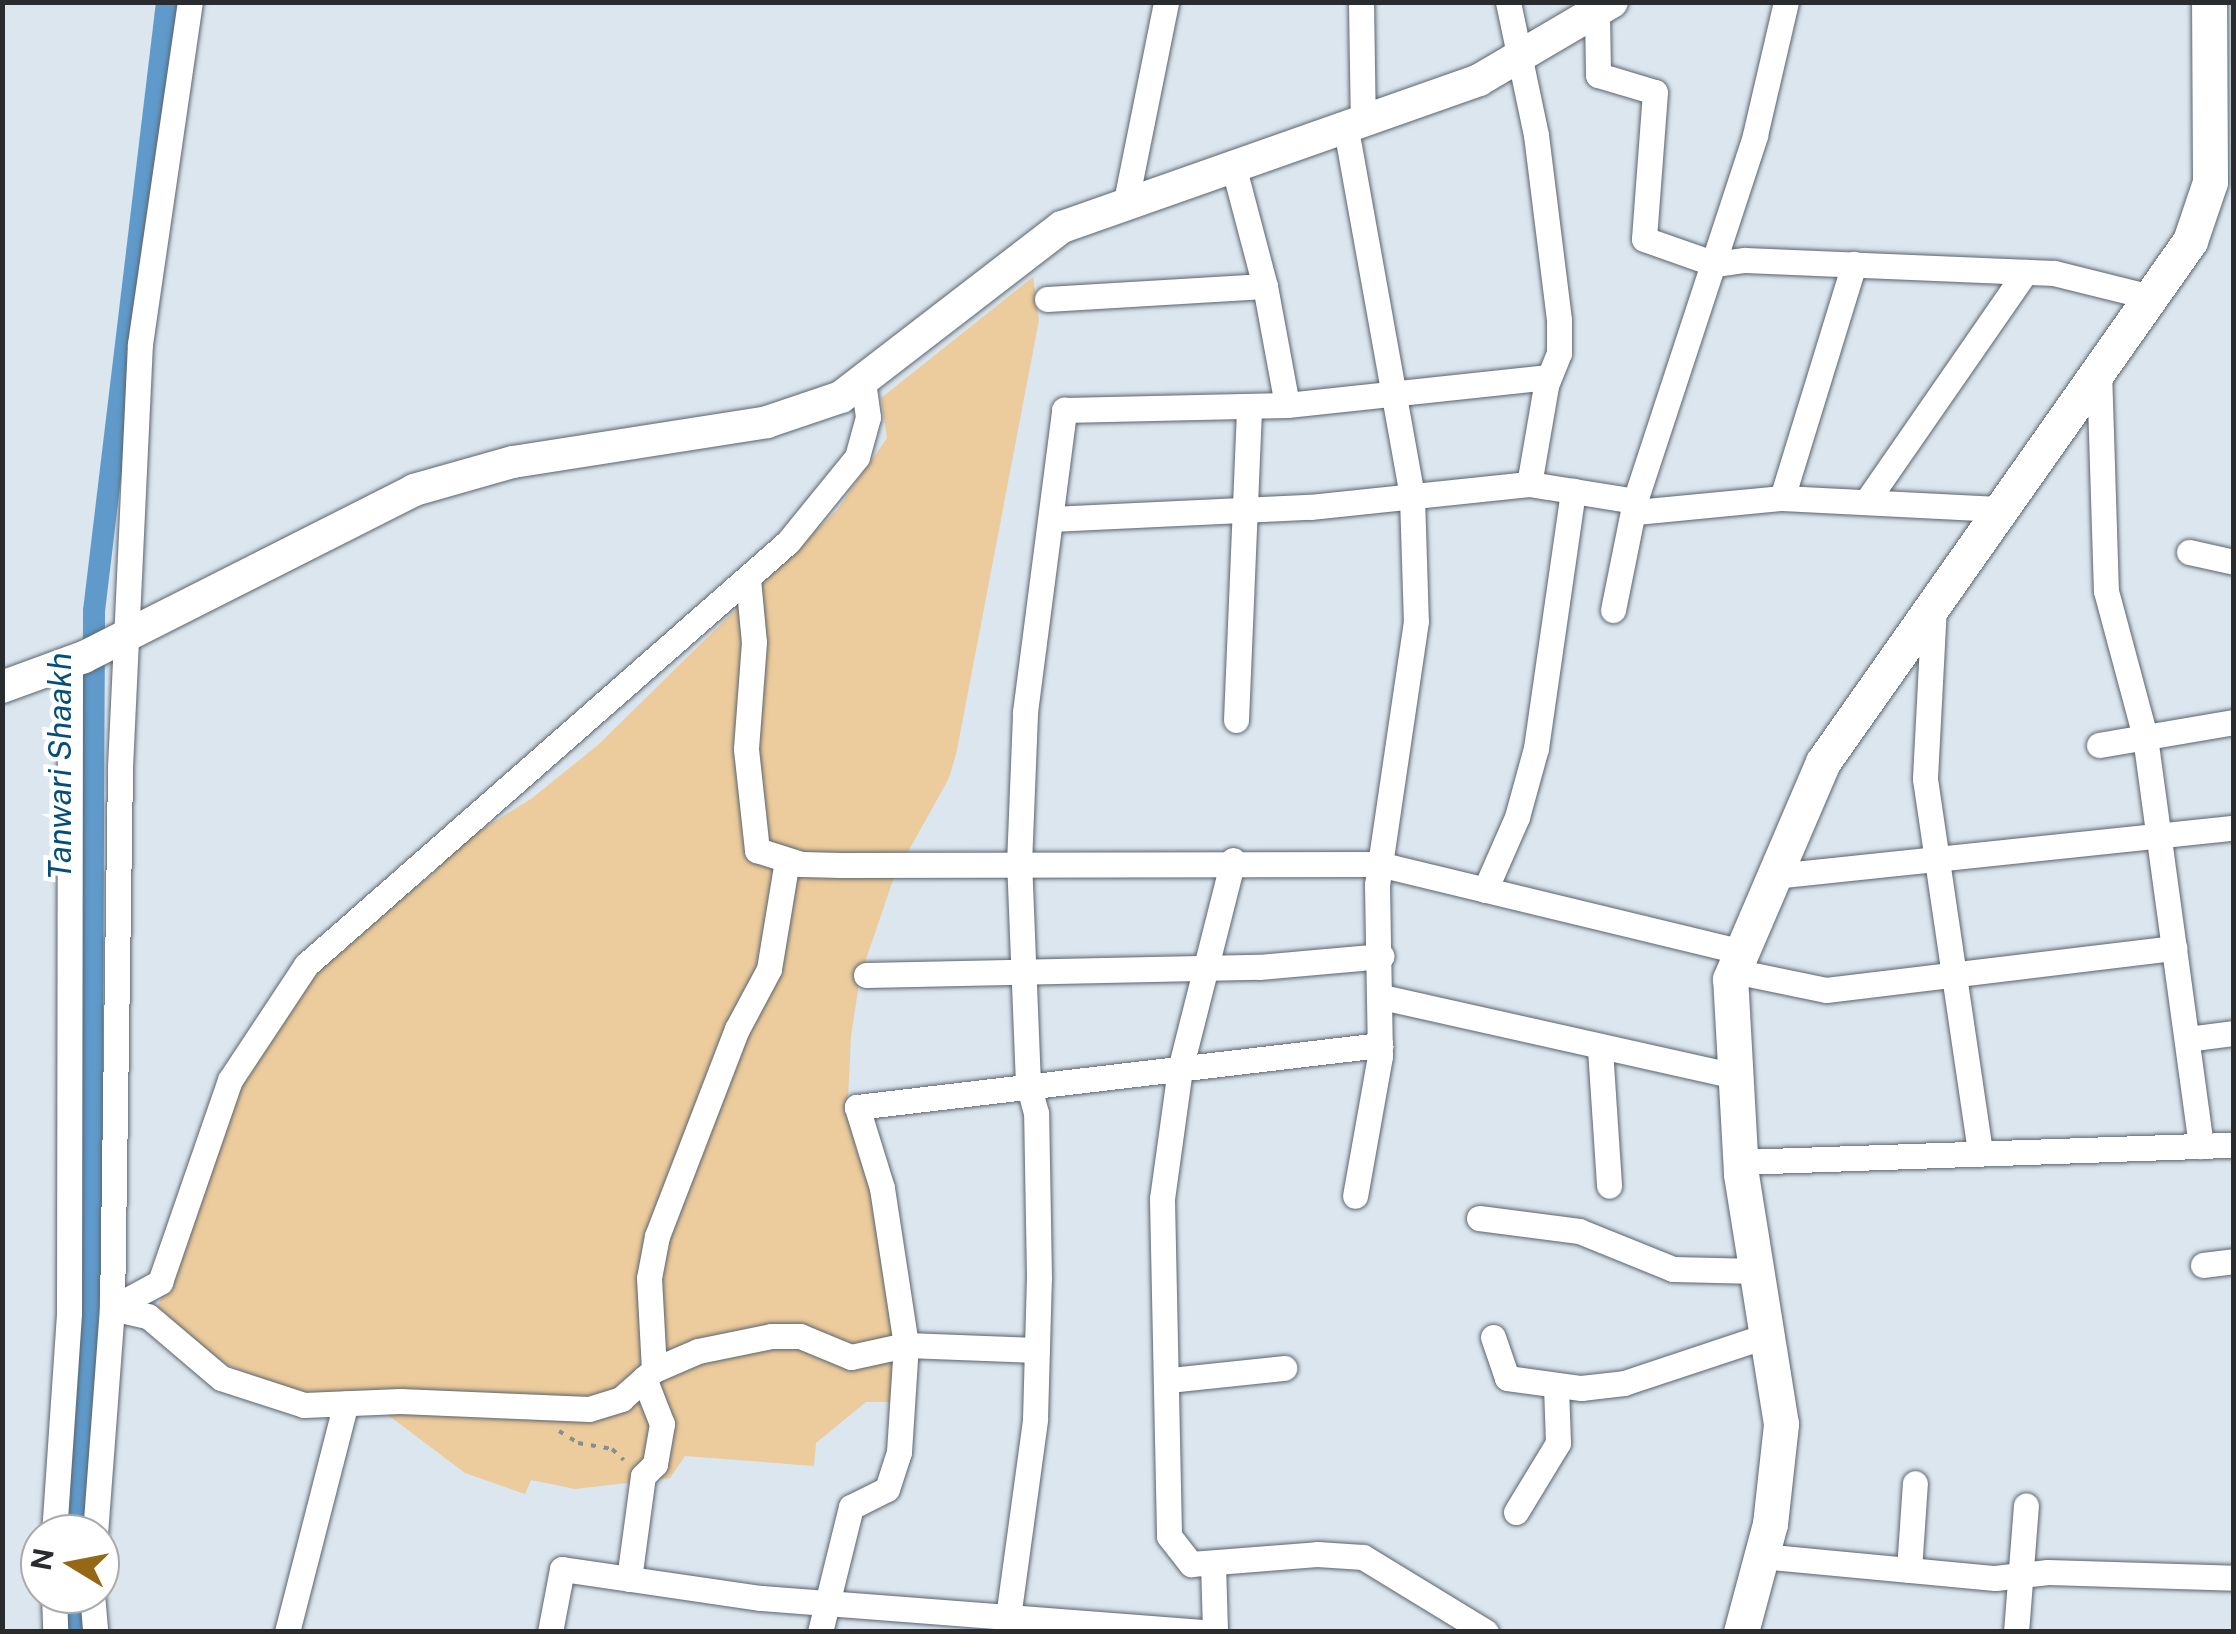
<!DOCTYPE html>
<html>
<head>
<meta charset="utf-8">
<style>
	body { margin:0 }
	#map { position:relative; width:2236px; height:1634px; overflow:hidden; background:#dbe6ef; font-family:"Public Sans",sans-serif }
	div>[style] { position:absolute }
	.green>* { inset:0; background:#eccb9c }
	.canal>* { height:22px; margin:-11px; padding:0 11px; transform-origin:11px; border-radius:11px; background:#5f9acb }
	.path>* { height:4px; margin-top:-2px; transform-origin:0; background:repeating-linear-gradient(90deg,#878f95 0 5px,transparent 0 13px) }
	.roads { filter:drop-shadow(0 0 2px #5b646c) drop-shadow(0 0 2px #5b646c) }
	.minor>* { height:25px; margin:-12.5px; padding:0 12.5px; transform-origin:12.5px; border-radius:12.5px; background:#fff }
	.tertiary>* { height:32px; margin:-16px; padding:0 16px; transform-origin:16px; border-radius:16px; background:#fff }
	.secondary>* { height:35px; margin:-17.5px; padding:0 17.5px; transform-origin:17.5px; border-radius:17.5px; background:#fff }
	span { translate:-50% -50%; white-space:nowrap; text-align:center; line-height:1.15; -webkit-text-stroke:9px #fff; paint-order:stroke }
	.water-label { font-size:32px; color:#044e7c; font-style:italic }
	.frame { position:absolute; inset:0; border:5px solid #282c2f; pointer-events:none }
	.north { position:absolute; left:20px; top:1514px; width:100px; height:100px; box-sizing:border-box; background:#fff; border:2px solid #a9abac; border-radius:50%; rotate:280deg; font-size:28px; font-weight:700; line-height:40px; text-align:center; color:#282c2f }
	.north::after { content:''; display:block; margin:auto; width:35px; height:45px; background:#966816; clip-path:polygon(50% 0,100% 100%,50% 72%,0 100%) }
</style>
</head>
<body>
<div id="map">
	<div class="green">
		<div style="clip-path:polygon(1033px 277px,1039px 320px,957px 750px,949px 778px,894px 877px,860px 977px,851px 1036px,848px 1099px,869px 1159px,899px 1336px,892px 1402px,866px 1402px,816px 1443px,814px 1466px,685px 1456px,670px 1478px,575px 1489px,531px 1480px,525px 1494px,465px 1473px,384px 1412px,279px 1386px,216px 1360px,157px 1309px,234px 1095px,324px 960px,361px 922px,431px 876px,460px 843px,531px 799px,598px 745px,837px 510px,887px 438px,881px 398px)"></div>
	</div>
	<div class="canal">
		<div style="left:76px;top:1534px;width:277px;rotate:-86.9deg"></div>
		<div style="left:91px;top:1257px;width:646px;rotate:-89.73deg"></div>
		<div style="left:94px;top:611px;width:613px;rotate:-83.16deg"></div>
		<div style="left:71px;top:1632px;width:38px;rotate:-87deg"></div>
	</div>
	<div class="path">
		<div style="left:559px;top:1431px;width:22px;rotate:32deg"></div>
		<div style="left:578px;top:1443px;width:35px;rotate:10deg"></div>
		<div style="left:612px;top:1449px;width:16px;rotate:43deg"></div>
	</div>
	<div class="roads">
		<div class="minor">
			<div style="left:1361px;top:2px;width:121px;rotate:89.1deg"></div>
			<div style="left:1508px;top:2px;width:136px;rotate:78.1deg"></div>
			<div style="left:1536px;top:135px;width:186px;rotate:82.9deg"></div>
			<div style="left:1559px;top:320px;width:33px;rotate:90deg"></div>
			<div style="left:1559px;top:353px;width:35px;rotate:112deg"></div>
			<div style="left:1546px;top:386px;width:99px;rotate:99.8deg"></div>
			<div style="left:1597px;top:15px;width:60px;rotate:89deg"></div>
			<div style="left:1598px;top:75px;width:59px;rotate:16.6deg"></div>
			<div style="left:1655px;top:92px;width:147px;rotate:94.3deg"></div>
			<div style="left:1644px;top:239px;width:75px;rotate:19.4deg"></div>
			<div style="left:1715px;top:264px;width:30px;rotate:-8deg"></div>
			<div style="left:1745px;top:260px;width:309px;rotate:2.4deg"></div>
			<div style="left:2054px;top:273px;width:100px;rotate:13.9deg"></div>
			<div style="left:1346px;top:129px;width:374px;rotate:79.8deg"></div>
			<div style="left:1412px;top:497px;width:124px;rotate:88.2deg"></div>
			<div style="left:1416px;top:621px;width:267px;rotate:98.4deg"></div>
			<div style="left:1377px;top:885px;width:171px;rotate:89deg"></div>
			<div style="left:1380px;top:1056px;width:142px;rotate:100.1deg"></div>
			<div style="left:1233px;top:165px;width:125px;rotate:75.2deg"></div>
			<div style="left:1265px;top:286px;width:121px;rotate:79.5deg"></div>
			<div style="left:1126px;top:201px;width:203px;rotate:-78.6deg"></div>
			<div style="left:1047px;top:299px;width:218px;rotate:-3.4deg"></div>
			<div style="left:2099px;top:370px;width:221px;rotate:88.2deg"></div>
			<div style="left:2106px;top:591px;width:151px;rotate:75deg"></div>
			<div style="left:2145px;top:737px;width:413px;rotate:82.2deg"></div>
			<div style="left:1782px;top:498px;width:245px;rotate:-72.9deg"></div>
			<div style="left:1866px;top:502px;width:280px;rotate:-55.3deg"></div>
			<div style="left:1636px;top:512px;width:147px;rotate:-5.5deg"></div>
			<div style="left:1782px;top:498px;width:217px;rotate:2.9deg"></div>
			<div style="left:1051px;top:519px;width:259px;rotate:-2.7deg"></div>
			<div style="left:1310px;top:507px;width:220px;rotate:-6deg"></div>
			<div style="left:1529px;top:484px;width:107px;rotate:9.1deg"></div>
			<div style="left:2189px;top:552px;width:46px;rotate:12.5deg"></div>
			<div style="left:748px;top:579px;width:63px;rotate:84.6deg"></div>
			<div style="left:754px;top:642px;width:107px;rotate:94.3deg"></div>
			<div style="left:746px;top:749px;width:102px;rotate:83.8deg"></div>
			<div style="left:757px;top:850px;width:46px;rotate:17.7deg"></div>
			<div style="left:801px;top:864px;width:40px;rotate:1.4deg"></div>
			<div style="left:841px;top:865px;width:538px;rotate:-0.11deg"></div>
			<div style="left:1379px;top:864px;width:374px;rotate:13.6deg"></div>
			<div style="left:1934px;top:606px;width:173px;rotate:93deg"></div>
			<div style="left:1925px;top:779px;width:376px;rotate:81.6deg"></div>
			<div style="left:1613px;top:610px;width:111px;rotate:-78.6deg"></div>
			<div style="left:1635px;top:501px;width:385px;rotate:-71.8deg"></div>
			<div style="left:1755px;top:135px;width:137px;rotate:-76.9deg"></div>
			<div style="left:1236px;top:720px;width:314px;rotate:-87.6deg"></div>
			<div style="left:2099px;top:745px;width:137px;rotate:-9.7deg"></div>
			<div style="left:1233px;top:860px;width:216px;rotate:104.2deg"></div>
			<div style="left:1180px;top:1069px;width:131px;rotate:97.9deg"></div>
			<div style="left:1162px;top:1199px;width:337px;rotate:88.8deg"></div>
			<div style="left:1169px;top:1536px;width:36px;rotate:52deg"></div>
			<div style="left:1191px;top:1564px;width:126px;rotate:-4.5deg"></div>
			<div style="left:1317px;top:1554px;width:46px;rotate:3.7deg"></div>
			<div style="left:1363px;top:1557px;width:144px;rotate:31.4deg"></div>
			<div style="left:1774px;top:876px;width:462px;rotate:-6deg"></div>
			<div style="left:1485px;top:890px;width:80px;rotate:-66.3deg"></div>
			<div style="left:1517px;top:817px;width:72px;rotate:-74.6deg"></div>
			<div style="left:1536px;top:748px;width:260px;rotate:-81.8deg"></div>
			<div style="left:1734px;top:971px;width:94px;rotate:11.7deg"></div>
			<div style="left:1826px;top:990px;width:351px;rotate:-6.9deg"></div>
			<div style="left:866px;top:975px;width:393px;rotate:-1.2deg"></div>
			<div style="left:1259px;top:967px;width:123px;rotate:-5.1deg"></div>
			<div style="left:1382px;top:997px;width:362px;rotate:12.6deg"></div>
			<div style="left:2187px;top:1039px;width:47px;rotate:-7.3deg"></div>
			<div style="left:1600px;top:1049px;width:137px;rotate:86.2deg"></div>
			<div style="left:1740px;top:1162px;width:494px;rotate:-2deg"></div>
			<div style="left:1479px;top:1218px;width:101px;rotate:7.4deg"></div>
			<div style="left:1579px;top:1231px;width:101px;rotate:22deg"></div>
			<div style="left:1673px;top:1269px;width:86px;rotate:1.3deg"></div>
			<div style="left:2203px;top:1265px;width:31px;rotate:-7deg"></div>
			<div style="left:112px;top:1308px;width:55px;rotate:-28.4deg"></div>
			<div style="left:160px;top:1282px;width:214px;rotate:-70.9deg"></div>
			<div style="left:230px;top:1080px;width:138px;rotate:-56.5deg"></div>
			<div style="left:306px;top:965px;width:641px;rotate:-41.27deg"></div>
			<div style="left:788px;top:542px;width:109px;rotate:-50.9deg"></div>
			<div style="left:857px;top:457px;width:41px;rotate:-74.6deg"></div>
			<div style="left:868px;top:417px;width:34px;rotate:-98deg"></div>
			<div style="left:112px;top:1308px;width:37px;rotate:13deg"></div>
			<div style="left:148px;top:1316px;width:96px;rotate:40.3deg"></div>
			<div style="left:221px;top:1378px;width:87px;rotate:18deg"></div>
			<div style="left:304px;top:1405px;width:96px;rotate:-2.4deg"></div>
			<div style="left:400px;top:1401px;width:189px;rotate:2.4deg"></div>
			<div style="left:589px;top:1409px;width:34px;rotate:-17deg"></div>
			<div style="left:621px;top:1399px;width:44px;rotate:-41.3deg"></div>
			<div style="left:654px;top:1370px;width:92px;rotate:-93.1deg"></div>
			<div style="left:649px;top:1278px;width:43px;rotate:-79.2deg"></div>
			<div style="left:657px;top:1236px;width:222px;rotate:-68.9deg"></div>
			<div style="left:737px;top:1029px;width:68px;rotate:-61.9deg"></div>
			<div style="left:769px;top:969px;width:110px;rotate:-80.6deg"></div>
			<div style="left:1493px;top:1337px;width:43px;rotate:71.1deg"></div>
			<div style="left:1507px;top:1378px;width:75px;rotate:7.7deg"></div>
			<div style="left:1581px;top:1388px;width:43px;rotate:-6.6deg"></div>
			<div style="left:1624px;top:1383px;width:155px;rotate:-18.4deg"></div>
			<div style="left:654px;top:1370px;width:48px;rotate:-23.4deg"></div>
			<div style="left:698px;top:1351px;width:75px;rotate:-11.6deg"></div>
			<div style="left:771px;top:1336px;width:29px"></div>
			<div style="left:800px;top:1336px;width:55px;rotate:22.4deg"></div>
			<div style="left:851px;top:1357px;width:56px;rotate:-12.3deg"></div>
			<div style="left:906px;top:1345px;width:131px;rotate:2.2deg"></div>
			<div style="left:1169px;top:1380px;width:116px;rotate:-6deg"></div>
			<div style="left:1516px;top:1512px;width:81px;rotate:-58.7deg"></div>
			<div style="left:1558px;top:1443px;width:58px;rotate:-92deg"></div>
			<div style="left:54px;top:1534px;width:222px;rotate:-86.1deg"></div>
			<div style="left:69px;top:1313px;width:651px;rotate:-89.91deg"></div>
			<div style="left:95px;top:1534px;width:227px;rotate:-85.7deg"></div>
			<div style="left:112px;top:1308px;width:541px;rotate:-89.15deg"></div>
			<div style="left:120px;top:767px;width:423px;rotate:-87.3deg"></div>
			<div style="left:140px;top:344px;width:346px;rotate:-81.7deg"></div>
			<div style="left:1761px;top:1556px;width:235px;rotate:5.4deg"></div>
			<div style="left:1995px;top:1578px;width:53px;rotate:-6.5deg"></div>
			<div style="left:2048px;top:1572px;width:186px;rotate:1.8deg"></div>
			<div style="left:1213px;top:1563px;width:69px;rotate:88.3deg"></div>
			<div style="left:1909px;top:1570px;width:87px;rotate:-86.1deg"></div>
			<div style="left:629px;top:1579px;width:104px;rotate:-82.3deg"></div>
			<div style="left:643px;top:1476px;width:17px;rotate:-45deg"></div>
			<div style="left:655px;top:1464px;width:41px;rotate:-80.1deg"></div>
			<div style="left:662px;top:1424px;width:49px;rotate:-111.4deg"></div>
			<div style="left:54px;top:1594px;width:38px;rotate:88deg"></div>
			<div style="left:92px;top:1594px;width:38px;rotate:85deg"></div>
			<div style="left:287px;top:1632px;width:236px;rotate:-75.6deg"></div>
			<div style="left:550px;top:1632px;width:64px;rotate:-79.2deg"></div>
			<div style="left:562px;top:1569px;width:201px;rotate:8.3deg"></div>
			<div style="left:761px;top:1598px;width:440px;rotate:4.4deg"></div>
			<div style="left:820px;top:1632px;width:129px;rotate:-76.1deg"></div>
			<div style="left:851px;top:1507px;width:40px;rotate:-26.6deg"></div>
			<div style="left:887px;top:1489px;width:39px;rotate:-72deg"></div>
			<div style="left:899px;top:1452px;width:107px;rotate:-86.3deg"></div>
			<div style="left:906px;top:1345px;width:159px;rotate:-98.7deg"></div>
			<div style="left:882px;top:1188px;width:85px;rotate:-107.2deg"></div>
			<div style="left:857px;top:1107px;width:527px;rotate:-6.76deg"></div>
			<div style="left:1006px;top:1632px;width:215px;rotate:-82.2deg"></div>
			<div style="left:1035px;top:1419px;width:141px;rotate:-88.4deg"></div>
			<div style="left:1039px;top:1278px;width:165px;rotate:-91deg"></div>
			<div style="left:1036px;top:1113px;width:30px;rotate:-105deg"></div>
			<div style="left:1028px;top:1084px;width:220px;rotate:-92.3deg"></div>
			<div style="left:1019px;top:864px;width:152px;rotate:-87.7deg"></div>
			<div style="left:1025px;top:712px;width:305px;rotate:-82.6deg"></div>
			<div style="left:1064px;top:410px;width:223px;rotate:-1.3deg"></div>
			<div style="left:1287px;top:405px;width:263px;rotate:-6.1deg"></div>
			<div style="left:2016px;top:1632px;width:127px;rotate:-85.5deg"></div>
		</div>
		<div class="tertiary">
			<div style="left:2px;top:687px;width:87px;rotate:-20.1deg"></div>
			<div style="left:84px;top:657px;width:370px;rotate:-26.8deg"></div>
			<div style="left:414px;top:490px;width:103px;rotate:-15.8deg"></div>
			<div style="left:513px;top:462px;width:257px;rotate:-8.9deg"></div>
			<div style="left:767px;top:422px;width:78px;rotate:-18.7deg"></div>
			<div style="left:841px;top:397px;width:279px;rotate:-37.6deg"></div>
			<div style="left:1062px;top:227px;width:442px;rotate:-19.4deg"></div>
			<div style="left:1479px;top:80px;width:154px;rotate:-30.4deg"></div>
		</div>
		<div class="secondary">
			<div style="left:1741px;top:1632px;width:112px;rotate:-75deg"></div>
			<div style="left:1770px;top:1524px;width:101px;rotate:-83.7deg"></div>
			<div style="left:1781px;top:1424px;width:254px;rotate:-99.1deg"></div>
			<div style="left:1741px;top:1173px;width:194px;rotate:-93.2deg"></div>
			<div style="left:1730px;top:979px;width:236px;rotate:-66.8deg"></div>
			<div style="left:1823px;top:762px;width:637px;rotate:-54.84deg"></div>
			<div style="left:2190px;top:241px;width:62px;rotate:-71.3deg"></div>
			<div style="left:2210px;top:182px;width:180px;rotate:-90.3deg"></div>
		</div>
	</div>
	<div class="water-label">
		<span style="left:60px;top:766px;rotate:-90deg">Tanwari Shaakh</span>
	</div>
	<div class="frame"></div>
	<div class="north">N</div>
</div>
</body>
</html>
